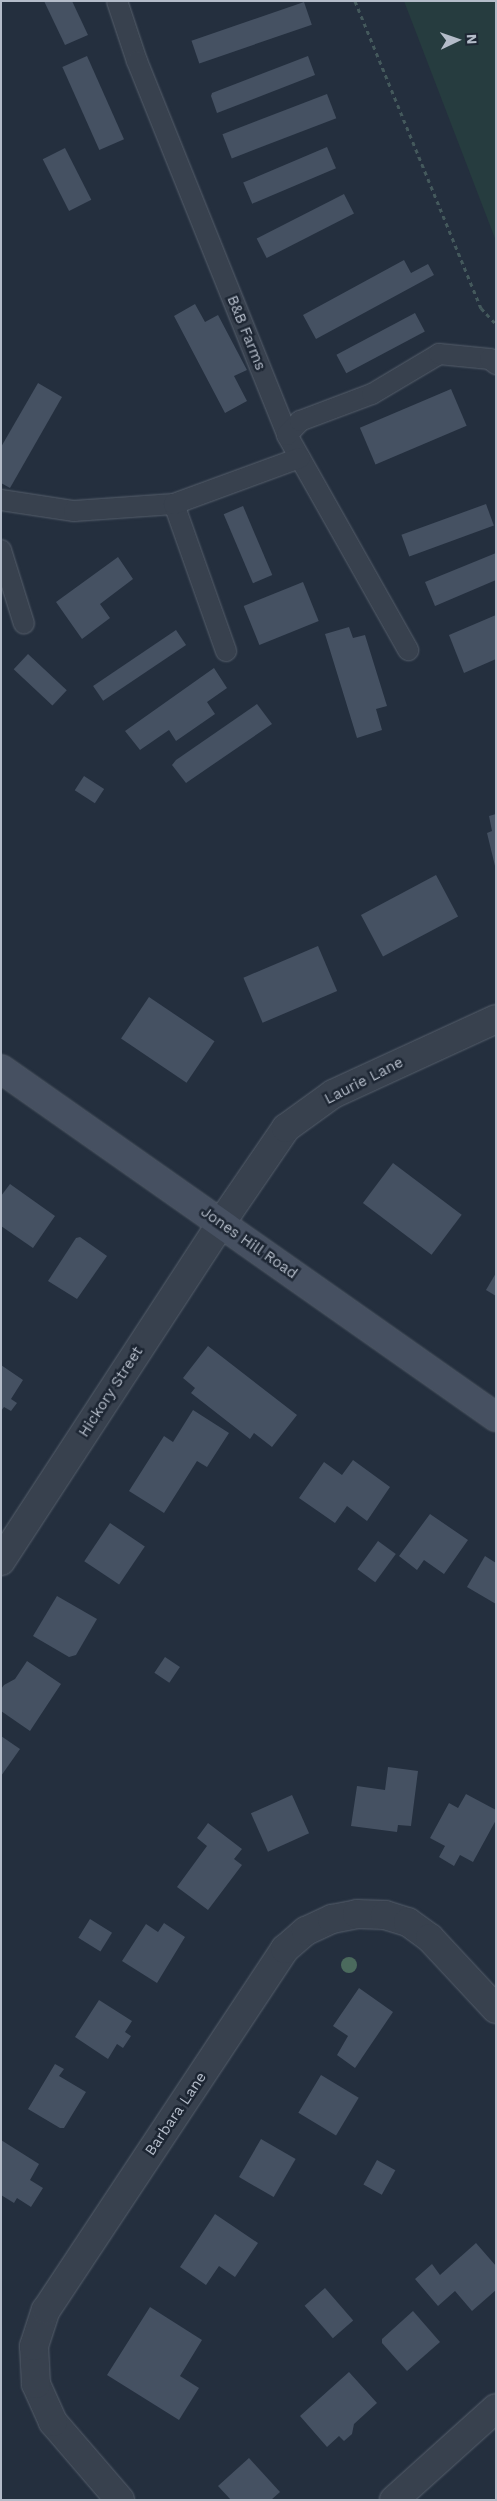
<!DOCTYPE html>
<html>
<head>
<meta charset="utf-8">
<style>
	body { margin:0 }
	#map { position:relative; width:497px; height:2501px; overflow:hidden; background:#242f3e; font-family:"Work Sans",sans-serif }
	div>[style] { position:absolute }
	.green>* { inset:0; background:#263c3f }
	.building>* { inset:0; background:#455162; transform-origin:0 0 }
	.path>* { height:3px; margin-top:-1.5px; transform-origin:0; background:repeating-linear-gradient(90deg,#44595c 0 4px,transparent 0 8px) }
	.roads { filter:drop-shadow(0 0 1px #565f6c) drop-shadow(0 0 1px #565f6c) }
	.service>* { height:20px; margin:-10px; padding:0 10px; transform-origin:10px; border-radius:10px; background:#38414e }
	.minor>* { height:28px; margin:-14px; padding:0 14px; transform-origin:14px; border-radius:14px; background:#38414e }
	.secondary>* { height:28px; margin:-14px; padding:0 14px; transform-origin:14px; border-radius:14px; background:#465061 }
	.trees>* { width:16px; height:16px; margin:-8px; border-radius:50%; background:#4b6a5d }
	span { translate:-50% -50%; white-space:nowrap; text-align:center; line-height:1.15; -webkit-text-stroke:5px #1d2633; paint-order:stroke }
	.street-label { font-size:15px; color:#b4bcc9 }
	.frame { position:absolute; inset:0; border:2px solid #b4bcc9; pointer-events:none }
	.north { position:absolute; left:432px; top:15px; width:50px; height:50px; -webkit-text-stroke:4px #1d2633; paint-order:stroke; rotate:87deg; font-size:14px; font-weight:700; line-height:20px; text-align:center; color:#b4bcc9 }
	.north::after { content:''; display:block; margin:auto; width:18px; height:22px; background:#b4bcc9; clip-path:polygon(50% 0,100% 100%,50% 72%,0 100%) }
</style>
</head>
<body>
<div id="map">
	<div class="green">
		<div style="clip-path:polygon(404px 1px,496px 1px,496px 241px)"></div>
	</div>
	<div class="building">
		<div style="clip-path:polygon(44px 1px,72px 1px,88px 35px,65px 45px)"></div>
		<div style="left:304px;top:2px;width:24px;height:119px;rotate:71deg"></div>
		<div style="left:87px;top:56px;width:91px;height:27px;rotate:66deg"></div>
		<div style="clip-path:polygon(308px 56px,315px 75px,217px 113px,211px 96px,212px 93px)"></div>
		<div style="left:327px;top:94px;width:26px;height:112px;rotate:69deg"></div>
		<div style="left:327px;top:147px;width:23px;height:91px;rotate:67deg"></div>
		<div style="left:65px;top:148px;width:58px;height:25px;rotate:63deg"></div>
		<div style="left:344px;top:194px;width:22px;height:98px;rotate:63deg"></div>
		<div style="clip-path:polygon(404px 260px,411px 273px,428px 264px,434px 275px,316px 339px,303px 315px)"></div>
		<div style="clip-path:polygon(195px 304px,205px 322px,218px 315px,247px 370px,234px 376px,247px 401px,225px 413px,174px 316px)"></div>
		<div style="left:415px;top:313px;width:21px;height:89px;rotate:62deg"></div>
		<div style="clip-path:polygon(38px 383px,62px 397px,10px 488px,1px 483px,1px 447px)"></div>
		<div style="left:451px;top:389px;width:40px;height:99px;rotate:67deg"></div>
		<div style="left:486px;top:504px;width:23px;height:90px;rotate:70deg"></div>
		<div style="left:243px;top:506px;width:75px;height:21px;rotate:67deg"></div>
		<div style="clip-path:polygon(496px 553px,496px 580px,435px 606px,425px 582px)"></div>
		<div style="clip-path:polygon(118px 557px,133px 579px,100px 604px,110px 618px,82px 639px,56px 602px)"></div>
		<div style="left:303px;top:582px;width:42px;height:64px;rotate:68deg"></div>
		<div style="clip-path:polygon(496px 615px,496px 659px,464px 673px,449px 635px)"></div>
		<div style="clip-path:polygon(349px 627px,353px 638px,365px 635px,387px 706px,376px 709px,382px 730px,357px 738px,325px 634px)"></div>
		<div style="left:176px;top:630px;width:18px;height:100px;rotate:56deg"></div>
		<div style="left:28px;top:654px;width:53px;height:21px;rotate:43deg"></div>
		<div style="clip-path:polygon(214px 668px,227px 688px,207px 702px,215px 714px,176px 741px,169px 730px,140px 750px,125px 731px)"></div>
		<div style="clip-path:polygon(257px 704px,272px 724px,186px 783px,172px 765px,176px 760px)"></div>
		<div style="left:84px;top:776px;width:24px;height:17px;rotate:33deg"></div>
		<div style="clip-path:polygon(496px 814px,496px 866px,495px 866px,487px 833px,492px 831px,489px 816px)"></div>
		<div style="left:436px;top:875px;width:47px;height:85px;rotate:62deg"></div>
		<div style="left:318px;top:946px;width:49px;height:81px;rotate:67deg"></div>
		<div style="left:149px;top:997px;width:79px;height:50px;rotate:34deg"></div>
		<div style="left:393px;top:1163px;width:86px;height:50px;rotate:37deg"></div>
		<div style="clip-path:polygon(10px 1184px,55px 1216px,33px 1248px,1px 1226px,1px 1196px)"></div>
		<div style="clip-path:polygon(80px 1237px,107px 1256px,77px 1299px,48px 1281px,76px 1238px)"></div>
		<div style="clip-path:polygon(496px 1273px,496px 1296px,486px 1290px)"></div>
		<div style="clip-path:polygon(208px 1346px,297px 1415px,272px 1447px,254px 1433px,250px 1439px,191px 1393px,195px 1388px,183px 1378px)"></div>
		<div style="clip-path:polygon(1px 1365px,23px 1380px,11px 1399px,17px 1403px,11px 1411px,4px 1407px,1px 1411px)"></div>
		<div style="clip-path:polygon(193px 1410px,229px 1433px,207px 1467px,197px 1461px,164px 1513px,129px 1491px,164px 1436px,173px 1442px)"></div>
		<div style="clip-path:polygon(353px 1460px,390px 1487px,367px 1521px,347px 1506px,335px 1523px,299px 1498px,324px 1462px,342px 1475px)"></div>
		<div style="clip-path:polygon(430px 1514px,468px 1540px,444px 1574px,424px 1560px,417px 1570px,399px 1556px)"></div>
		<div style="left:110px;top:1523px;width:42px;height:46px;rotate:34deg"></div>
		<div style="left:378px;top:1541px;width:22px;height:35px;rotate:36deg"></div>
		<div style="clip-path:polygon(485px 1556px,496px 1563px,496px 1604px,467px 1587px)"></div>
		<div style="clip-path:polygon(57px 1596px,97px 1619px,76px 1655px,69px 1657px,33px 1636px)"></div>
		<div style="left:165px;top:1657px;width:18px;height:19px;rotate:34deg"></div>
		<div style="clip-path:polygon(27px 1661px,61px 1684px,30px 1731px,1px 1711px,1px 1689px,4px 1685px,15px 1679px)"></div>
		<div style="clip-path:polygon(1px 1736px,20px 1749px,1px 1776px)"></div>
		<div style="clip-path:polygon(388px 1767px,418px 1771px,411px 1826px,398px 1825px,397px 1832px,351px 1826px,357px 1786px,385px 1790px)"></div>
		<div style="clip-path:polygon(466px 1794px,496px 1810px,496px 1820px,473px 1862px,460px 1855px,454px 1866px,439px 1857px,445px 1846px,430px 1838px,449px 1803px,458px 1808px)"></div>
		<div style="left:292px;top:1795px;width:42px;height:45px;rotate:66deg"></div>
		<div style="clip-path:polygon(208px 1823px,242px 1849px,234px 1859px,242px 1865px,208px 1910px,177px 1887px,207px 1846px,197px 1838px)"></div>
		<div style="left:90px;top:1919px;width:26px;height:22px;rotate:32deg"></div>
		<div style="clip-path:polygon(164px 1923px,185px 1937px,157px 1983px,122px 1961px,146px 1924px,158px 1932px)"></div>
		<div style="clip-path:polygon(359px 1988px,393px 2012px,355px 2068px,337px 2055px,348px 2036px,333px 2026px)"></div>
		<div style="clip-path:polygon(99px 2000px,132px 2021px,125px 2032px,131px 2036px,123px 2048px,117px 2044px,108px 2059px,75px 2037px)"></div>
		<div style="clip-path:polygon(55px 2064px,64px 2069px,59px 2076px,86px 2092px,64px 2128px,60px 2128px,28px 2109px)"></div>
		<div style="left:321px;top:2075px;width:44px;height:44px;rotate:31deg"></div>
		<div style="left:261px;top:2139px;width:40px;height:44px;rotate:30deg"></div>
		<div style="clip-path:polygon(1px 2140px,39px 2164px,30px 2180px,43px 2188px,31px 2207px,17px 2198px,14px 2203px,1px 2195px)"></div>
		<div style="left:377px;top:2160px;width:21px;height:28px;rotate:29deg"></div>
		<div style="clip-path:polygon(215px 2214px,258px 2243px,235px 2277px,219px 2266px,206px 2285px,180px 2267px)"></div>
		<div style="clip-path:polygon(476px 2243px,496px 2266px,496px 2290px,472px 2311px,455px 2291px,438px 2306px,415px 2279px,432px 2264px,440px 2275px)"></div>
		<div style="left:325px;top:2288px;width:43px;height:27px;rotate:49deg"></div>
		<div style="clip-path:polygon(150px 2307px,202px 2340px,180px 2376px,199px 2388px,179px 2420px,107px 2375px)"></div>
		<div style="clip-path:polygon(413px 2311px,440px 2342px,407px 2371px,382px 2343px,382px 2339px)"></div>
		<div style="clip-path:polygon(349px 2372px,377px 2403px,354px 2424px,352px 2434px,344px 2441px,339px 2436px,327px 2447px,300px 2416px)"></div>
		<div style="clip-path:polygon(249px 2458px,280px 2492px,271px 2500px,231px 2500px,218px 2486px)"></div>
	</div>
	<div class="path">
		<div style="left:355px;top:1px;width:332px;rotate:67.7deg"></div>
		<div style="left:481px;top:308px;width:22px;rotate:47deg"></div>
	</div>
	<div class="roads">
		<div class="service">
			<div style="left:117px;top:1px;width:63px;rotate:71.6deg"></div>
			<div style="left:137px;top:61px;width:403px;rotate:68.1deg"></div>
			<div style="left:287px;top:435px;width:247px;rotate:60.6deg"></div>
			<div style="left:287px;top:435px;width:19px;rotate:-47deg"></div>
			<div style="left:300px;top:421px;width:77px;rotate:-20.6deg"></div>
			<div style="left:372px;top:394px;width:78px;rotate:-30.8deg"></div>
			<div style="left:439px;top:354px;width:51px;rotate:5.6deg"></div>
			<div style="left:490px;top:359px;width:8px;rotate:40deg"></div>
			<div style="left:1px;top:500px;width:74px;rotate:8.6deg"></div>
			<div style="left:74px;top:511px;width:100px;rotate:-4deg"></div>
			<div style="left:174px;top:504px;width:156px;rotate:70.5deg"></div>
			<div style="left:174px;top:504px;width:134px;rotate:-20.1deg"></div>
			<div style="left:1px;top:550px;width:77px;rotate:72.7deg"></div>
		</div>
		<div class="minor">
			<div style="left:1px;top:1561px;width:403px;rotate:-56.9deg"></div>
			<div style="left:221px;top:1223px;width:115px;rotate:-55.6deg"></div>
			<div style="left:286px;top:1128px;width:58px;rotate:-35.9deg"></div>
			<div style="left:333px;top:1094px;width:179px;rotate:-24.7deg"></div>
			<div style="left:120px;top:2500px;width:103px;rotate:-130.7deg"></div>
			<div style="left:53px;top:2422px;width:42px;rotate:-114.1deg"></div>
			<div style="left:36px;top:2384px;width:38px;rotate:-93deg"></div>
			<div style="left:34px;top:2346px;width:38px;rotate:-72deg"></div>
			<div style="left:46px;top:2310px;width:433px;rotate:-56.5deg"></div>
			<div style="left:285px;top:1949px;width:28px;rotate:-41deg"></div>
			<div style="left:306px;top:1931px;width:29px;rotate:-25deg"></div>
			<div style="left:332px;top:1919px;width:25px;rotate:-11deg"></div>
			<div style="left:357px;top:1914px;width:28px;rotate:2deg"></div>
			<div style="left:385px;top:1915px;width:24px;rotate:17deg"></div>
			<div style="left:408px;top:1922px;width:27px;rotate:36deg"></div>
			<div style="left:430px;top:1938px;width:97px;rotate:47.1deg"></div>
			<div style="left:394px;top:2500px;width:137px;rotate:-42deg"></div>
		</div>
		<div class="secondary">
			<div style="left:1px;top:1069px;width:605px;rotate:35.11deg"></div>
		</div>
	</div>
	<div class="trees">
		<div style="left:349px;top:1965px"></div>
	</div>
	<div class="street-label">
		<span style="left:246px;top:333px;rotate:68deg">B&amp;B Farms</span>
		<span style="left:364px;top:1081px;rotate:-27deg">Laurie Lane</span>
		<span style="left:249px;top:1243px;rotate:35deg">Jones Hill Road</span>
		<span style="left:111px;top:1392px;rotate:-57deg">Hickory Street</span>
		<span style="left:176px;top:2114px;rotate:-56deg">Barbara Lane</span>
	</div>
	<div class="frame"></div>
	<div class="north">N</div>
</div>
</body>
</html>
